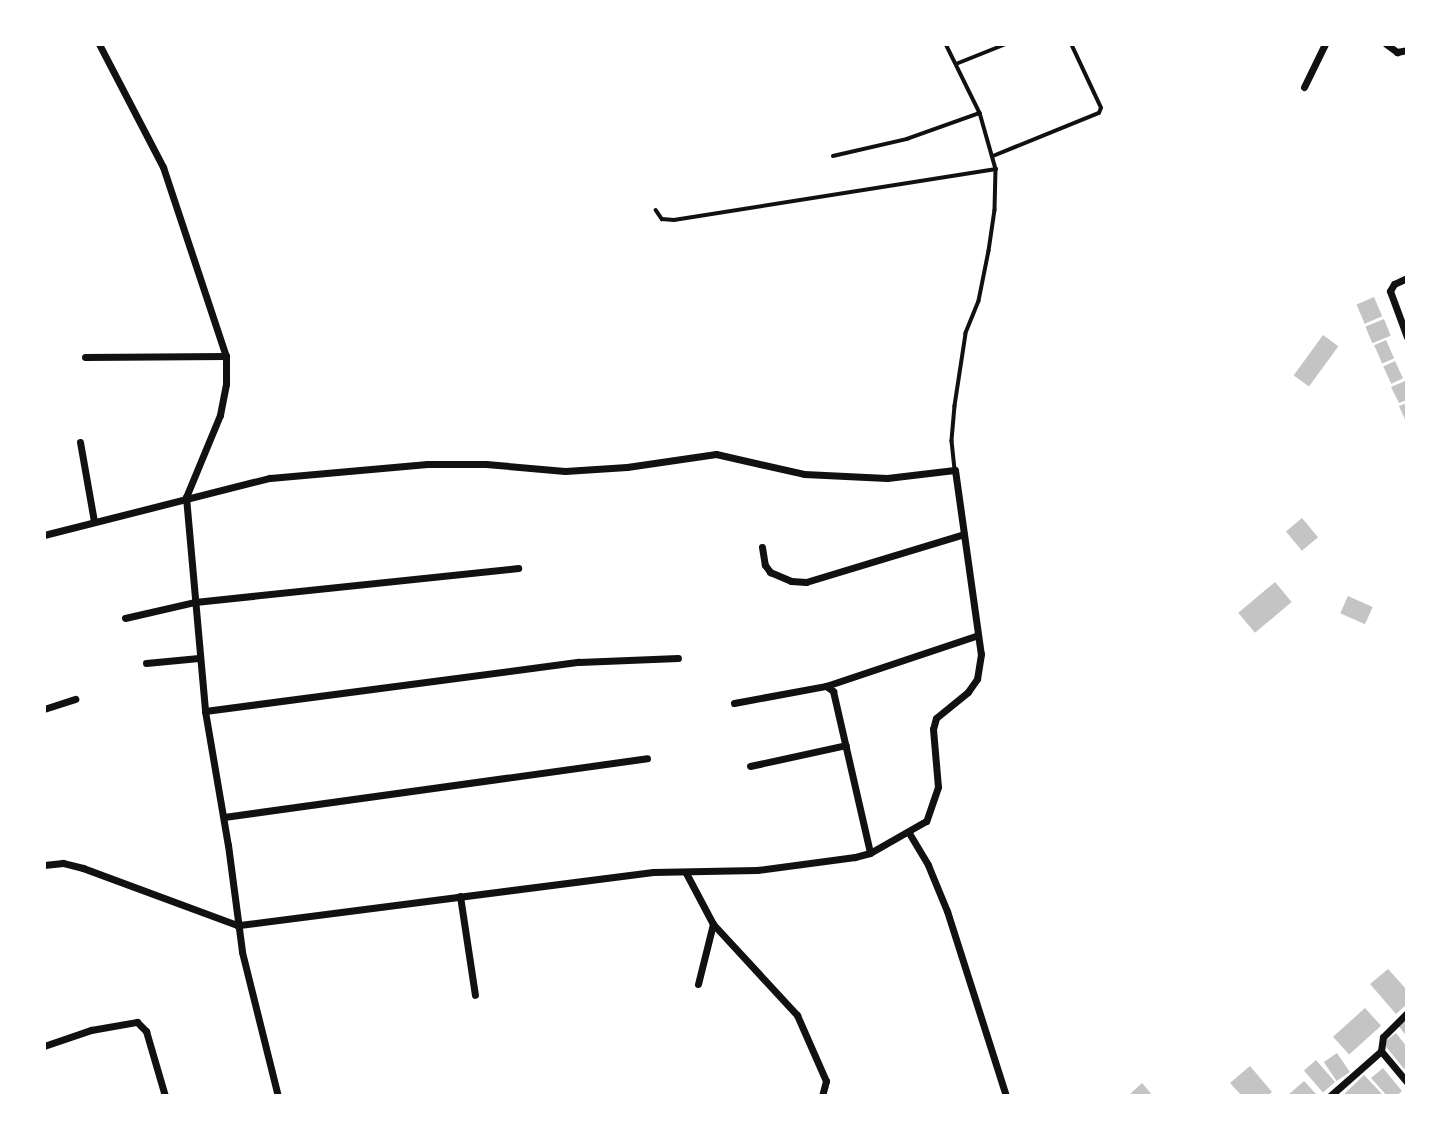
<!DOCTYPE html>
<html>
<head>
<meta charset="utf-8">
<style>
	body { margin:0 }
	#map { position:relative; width:1451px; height:1140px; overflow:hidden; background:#fff; font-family:"Crimson Pro",serif }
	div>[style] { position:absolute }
	.building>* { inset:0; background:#c4c4c4; transform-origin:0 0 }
	.service>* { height:3.5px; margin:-1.75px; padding:0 1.75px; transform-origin:1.75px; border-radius:1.75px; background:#111 }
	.minor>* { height:7px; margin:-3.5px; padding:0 3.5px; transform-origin:3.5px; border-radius:3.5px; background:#111 }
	span { translate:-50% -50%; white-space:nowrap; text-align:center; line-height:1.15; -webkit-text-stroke:6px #fff; paint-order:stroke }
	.frame { position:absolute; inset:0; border:46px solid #fff; pointer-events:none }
</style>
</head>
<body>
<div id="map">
	<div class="building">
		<div style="left:1374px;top:297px;width:21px;height:19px;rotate:67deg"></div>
		<div style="left:1384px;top:319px;width:18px;height:20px;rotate:68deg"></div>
		<div style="left:1323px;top:335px;width:19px;height:50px;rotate:36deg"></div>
		<div style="left:1386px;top:340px;width:20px;height:13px;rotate:66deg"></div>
		<div style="left:1395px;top:361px;width:19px;height:13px;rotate:65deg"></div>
		<div style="clip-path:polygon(1405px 381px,1407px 400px,1399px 403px,1391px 387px)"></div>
		<div style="clip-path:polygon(1407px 403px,1407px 424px,1399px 406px)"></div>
		<div style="left:1302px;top:518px;width:25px;height:21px;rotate:50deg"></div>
		<div style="left:1275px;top:582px;width:26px;height:48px;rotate:50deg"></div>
		<div style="left:1348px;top:596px;width:27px;height:19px;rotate:24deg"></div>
		<div style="clip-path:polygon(1388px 969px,1407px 990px,1407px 1004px,1396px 1014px,1370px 984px)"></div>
		<div style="left:1365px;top:1008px;width:24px;height:43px;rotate:48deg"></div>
		<div style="clip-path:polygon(1407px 1018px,1407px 1037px,1398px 1025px)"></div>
		<div style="clip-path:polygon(1396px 1033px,1407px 1047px,1407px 1067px,1404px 1069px,1383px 1043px)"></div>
		<div style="left:1337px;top:1053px;width:23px;height:16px;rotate:56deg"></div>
		<div style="left:1316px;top:1060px;width:29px;height:16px;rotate:49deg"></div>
		<div style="clip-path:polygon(1250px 1066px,1272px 1092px,1267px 1096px,1242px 1096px,1230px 1083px)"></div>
		<div style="clip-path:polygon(1383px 1068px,1402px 1091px,1396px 1096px,1387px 1096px,1371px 1078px)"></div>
		<div style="clip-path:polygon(1364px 1075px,1382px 1094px,1379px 1096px,1342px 1096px)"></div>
		<div style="clip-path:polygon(1304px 1081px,1318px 1096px,1287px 1096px)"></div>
		<div style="clip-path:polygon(1142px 1083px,1153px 1096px,1128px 1096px)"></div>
	</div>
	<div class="service">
		<div style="left:946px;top:44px;width:77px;rotate:63.8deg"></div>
		<div style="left:980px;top:113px;width:58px;rotate:74.1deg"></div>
		<div style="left:996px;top:169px;width:41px;rotate:91.4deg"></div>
		<div style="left:995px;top:210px;width:41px;rotate:98.3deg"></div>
		<div style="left:989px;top:251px;width:51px;rotate:101.3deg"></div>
		<div style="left:979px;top:301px;width:35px;rotate:112deg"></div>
		<div style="left:966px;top:334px;width:73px;rotate:98.7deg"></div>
		<div style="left:955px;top:406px;width:35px;rotate:95deg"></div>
		<div style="left:952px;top:441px;width:27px;rotate:84deg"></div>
		<div style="left:956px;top:64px;width:54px;rotate:-21.8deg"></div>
		<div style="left:833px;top:156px;width:76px;rotate:-12.9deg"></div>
		<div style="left:907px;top:139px;width:77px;rotate:-19.6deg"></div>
		<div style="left:993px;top:156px;width:114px;rotate:-22.1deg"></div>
		<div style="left:1099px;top:113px;width:5px;rotate:-68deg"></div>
		<div style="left:1101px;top:108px;width:71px;rotate:-115.1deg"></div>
		<div style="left:656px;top:210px;width:11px;rotate:56deg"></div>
		<div style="left:662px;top:219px;width:12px;rotate:5deg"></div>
		<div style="left:674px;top:220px;width:326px;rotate:-9deg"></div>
	</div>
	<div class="minor">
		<div style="left:99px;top:44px;width:139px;rotate:62.5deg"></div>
		<div style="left:163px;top:167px;width:199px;rotate:71.6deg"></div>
		<div style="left:226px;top:356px;width:28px;rotate:90deg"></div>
		<div style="left:226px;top:384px;width:32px;rotate:101deg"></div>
		<div style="left:220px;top:415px;width:89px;rotate:112.5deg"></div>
		<div style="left:186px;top:497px;width:215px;rotate:84.9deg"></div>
		<div style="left:205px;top:711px;width:136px;rotate:80.3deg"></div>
		<div style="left:228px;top:845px;width:108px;rotate:82.5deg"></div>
		<div style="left:242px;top:952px;width:148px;rotate:76deg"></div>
		<div style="left:1386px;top:44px;width:14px;rotate:36deg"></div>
		<div style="left:1397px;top:52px;width:10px;rotate:-11deg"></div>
		<div style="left:1304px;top:87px;width:48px;rotate:-64deg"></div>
		<div style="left:1407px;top:278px;width:14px;rotate:155deg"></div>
		<div style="left:1394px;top:284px;width:8px;rotate:120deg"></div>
		<div style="left:1390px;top:291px;width:49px;rotate:69.7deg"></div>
		<div style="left:85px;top:357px;width:141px;rotate:-0.4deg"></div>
		<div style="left:80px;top:442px;width:80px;rotate:80deg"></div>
		<div style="left:44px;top:535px;width:233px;rotate:-14.2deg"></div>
		<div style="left:270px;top:478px;width:158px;rotate:-5.1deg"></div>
		<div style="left:427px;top:464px;width:59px"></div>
		<div style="left:486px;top:464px;width:79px;rotate:5.1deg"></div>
		<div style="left:565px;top:471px;width:62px;rotate:-3.7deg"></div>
		<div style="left:627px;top:467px;width:90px;rotate:-8.3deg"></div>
		<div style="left:716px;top:454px;width:90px;rotate:12.8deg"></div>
		<div style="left:804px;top:474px;width:83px;rotate:2.8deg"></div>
		<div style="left:887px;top:478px;width:68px;rotate:-6.7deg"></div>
		<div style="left:955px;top:470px;width:186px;rotate:82deg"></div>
		<div style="left:981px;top:654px;width:25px;rotate:99deg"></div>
		<div style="left:977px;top:679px;width:16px;rotate:125deg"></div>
		<div style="left:968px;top:692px;width:41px;rotate:140.9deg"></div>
		<div style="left:936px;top:718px;width:11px;rotate:105deg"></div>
		<div style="left:933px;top:729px;width:58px;rotate:85.1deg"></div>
		<div style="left:938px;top:787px;width:36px;rotate:109deg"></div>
		<div style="left:926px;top:821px;width:64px;rotate:150.3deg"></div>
		<div style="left:870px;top:853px;width:16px;rotate:165deg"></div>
		<div style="left:855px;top:857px;width:99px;rotate:172.4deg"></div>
		<div style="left:757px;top:870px;width:104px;rotate:178.9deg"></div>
		<div style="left:653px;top:872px;width:419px;rotate:172.7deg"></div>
		<div style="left:237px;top:925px;width:164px;rotate:-159.7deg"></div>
		<div style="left:83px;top:868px;width:21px;rotate:-166deg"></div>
		<div style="left:63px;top:863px;width:19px;rotate:174deg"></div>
		<div style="left:762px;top:547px;width:18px;rotate:81deg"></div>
		<div style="left:765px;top:565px;width:9px;rotate:54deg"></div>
		<div style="left:770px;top:572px;width:23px;rotate:23deg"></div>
		<div style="left:791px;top:581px;width:15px;rotate:4deg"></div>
		<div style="left:806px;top:582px;width:165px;rotate:-16.9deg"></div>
		<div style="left:125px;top:618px;width:72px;rotate:-12.9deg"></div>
		<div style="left:195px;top:602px;width:325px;rotate:-6deg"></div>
		<div style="left:146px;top:663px;width:53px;rotate:-5.4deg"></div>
		<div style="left:826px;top:686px;width:160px;rotate:-18.5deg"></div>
		<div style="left:734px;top:703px;width:94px;rotate:-10.5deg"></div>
		<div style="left:826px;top:686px;width:9px;rotate:36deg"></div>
		<div style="left:833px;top:691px;width:166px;rotate:77.1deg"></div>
		<div style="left:44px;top:709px;width:33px;rotate:-18deg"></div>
		<div style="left:205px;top:711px;width:377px;rotate:-7.5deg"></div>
		<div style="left:579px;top:662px;width:99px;rotate:-2.3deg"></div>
		<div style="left:750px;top:766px;width:98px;rotate:-12.3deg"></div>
		<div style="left:224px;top:817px;width:427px;rotate:-7.9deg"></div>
		<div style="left:909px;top:833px;width:37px;rotate:59deg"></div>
		<div style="left:928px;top:865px;width:50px;rotate:67.6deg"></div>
		<div style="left:947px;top:911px;width:194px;rotate:72.3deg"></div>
		<div style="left:686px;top:873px;width:58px;rotate:62.1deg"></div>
		<div style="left:713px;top:924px;width:124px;rotate:47.3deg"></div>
		<div style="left:797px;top:1015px;width:72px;rotate:66.3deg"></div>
		<div style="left:826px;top:1081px;width:16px;rotate:105deg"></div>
		<div style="left:460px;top:896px;width:100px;rotate:81.4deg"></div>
		<div style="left:698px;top:984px;width:62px;rotate:-76deg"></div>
		<div style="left:44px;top:1046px;width:50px;rotate:-18.8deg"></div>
		<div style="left:91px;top:1030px;width:47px;rotate:-9.9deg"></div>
		<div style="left:137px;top:1022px;width:13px;rotate:45deg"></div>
		<div style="left:146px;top:1031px;width:68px;rotate:73.7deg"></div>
		<div style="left:1381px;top:1051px;width:40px;rotate:50deg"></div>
		<div style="left:1330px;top:1096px;width:68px;rotate:-41.4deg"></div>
		<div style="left:1381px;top:1051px;width:14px;rotate:-82deg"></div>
		<div style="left:1383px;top:1037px;width:34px;rotate:-45deg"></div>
	</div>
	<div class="frame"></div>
</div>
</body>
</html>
